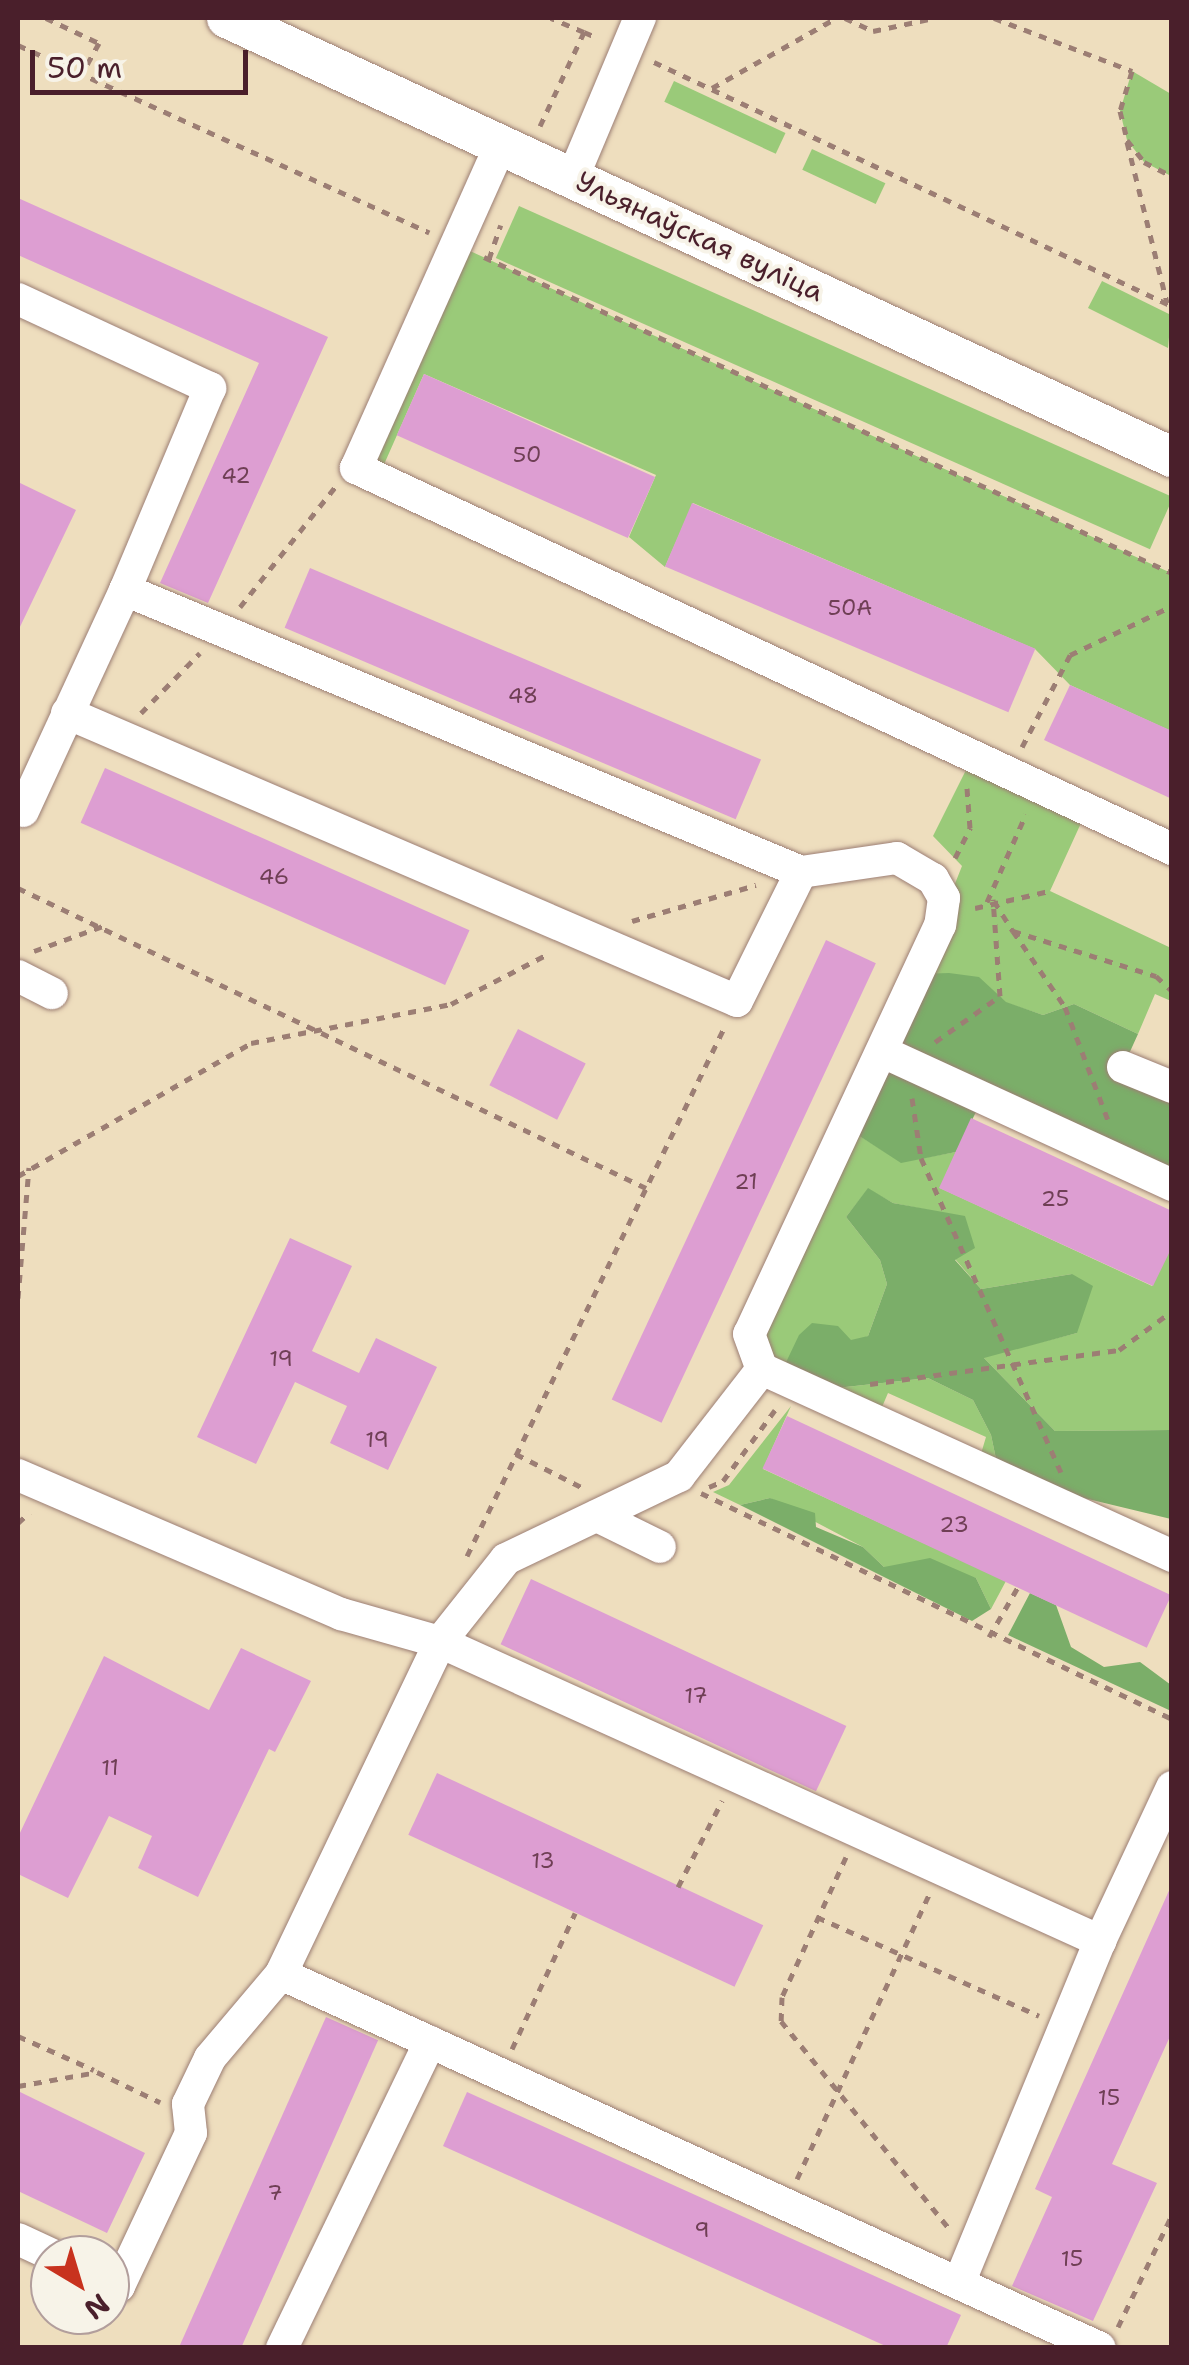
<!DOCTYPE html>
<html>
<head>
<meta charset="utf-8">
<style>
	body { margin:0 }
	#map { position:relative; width:1189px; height:2365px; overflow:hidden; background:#eedebe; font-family:"Shantell Sans",sans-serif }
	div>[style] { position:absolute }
	.green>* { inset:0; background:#9aca79; transform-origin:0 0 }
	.forest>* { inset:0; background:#7bae69 }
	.building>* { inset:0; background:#dd9ed2; transform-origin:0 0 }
	.path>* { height:5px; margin-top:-2.5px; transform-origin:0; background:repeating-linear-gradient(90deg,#9c7e74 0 8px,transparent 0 16px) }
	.roads { filter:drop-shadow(0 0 2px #9c7e74) drop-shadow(0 0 2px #9c7e74) }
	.minor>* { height:32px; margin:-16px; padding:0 16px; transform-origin:16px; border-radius:16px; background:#fff }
	.major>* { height:40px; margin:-20px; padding:0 20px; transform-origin:20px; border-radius:20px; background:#fff }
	span { translate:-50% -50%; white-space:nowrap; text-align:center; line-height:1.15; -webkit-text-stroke:8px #f7f3e8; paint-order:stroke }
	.number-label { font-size:22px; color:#6f3f55 }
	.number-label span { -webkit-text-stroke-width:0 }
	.street-label { font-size:28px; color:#4a1f2b }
	.frame { position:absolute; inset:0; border:20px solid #4a1f2b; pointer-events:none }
	.north { position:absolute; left:30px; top:2235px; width:100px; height:100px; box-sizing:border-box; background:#f7f3e8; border:2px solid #b29e9c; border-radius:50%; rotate:142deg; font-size:28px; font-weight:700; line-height:40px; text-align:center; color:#4a1f2b }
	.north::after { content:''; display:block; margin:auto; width:35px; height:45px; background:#c8321e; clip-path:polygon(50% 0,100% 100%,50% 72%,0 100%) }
	.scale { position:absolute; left:30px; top:50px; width:218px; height:45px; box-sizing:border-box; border:5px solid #4a1f2b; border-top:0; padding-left:12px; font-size:30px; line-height:35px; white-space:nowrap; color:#4a1f2b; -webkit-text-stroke:8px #f7f3e8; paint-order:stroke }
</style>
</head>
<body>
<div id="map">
	<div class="green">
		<div style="clip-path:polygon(1132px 71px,1171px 94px,1171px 176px,1144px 162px,1127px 140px,1120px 111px)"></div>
		<div style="left:674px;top:81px;width:123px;height:23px;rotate:25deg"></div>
		<div style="left:812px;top:149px;width:81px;height:23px;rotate:25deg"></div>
		<div style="left:519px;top:206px;width:716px;height:57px;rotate:24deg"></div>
		<div style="clip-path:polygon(457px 245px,1171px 573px,1171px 731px,1070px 685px,1035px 649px,693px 503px,665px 567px,629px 537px,656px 475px,424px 374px,378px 478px,356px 468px)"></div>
		<div style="clip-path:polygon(1102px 281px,1171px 315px,1168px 348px,1088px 308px)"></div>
		<div style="clip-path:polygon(971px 760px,1087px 810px,1050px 891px,1171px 948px,1171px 1001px,1155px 994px,1138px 1034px,1074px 1004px,1043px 1015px,919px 974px,962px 866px,933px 836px)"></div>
		<div style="clip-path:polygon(847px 1128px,901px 1162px,956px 1152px,940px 1188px,1152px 1286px,1171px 1247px,1171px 1430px,1055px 1431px,983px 1357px,1077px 1333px,1072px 1274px,981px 1289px,955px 1259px,928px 1210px,893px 1203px,868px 1189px,846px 1217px,880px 1260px,887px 1284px,868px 1336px,779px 1377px,749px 1334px)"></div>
		<div style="clip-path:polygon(928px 1378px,973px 1400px,991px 1435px,1000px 1478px,977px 1467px,986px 1437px,888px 1393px,876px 1421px,809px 1391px)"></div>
		<div style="clip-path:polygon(791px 1406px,763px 1469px,1006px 1581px,991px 1609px,976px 1578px,884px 1567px,863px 1547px,770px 1498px,740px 1505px,713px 1492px,729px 1485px)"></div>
	</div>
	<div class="forest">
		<div style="clip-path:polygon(949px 973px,979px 977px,1006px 1002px,1043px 1015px,1074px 1004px,1138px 1034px,1123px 1067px,1171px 1087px,1171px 1185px,983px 1098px,956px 1152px,901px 1163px,847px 1128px,919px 974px)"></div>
		<div style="clip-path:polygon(868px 1188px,893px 1203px,965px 1216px,975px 1248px,955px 1260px,981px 1289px,1072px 1274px,1093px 1286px,1077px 1333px,984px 1358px,1055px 1431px,1171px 1430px,1171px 1519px,1000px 1478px,991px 1435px,973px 1400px,928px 1378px,809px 1391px,779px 1377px,799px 1335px,812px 1323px,838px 1326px,851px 1340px,868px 1336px,887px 1284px,880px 1260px,846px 1217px)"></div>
		<div style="clip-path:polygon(770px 1498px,815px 1513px,816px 1527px,863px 1547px,884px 1567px,930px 1558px,976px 1578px,991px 1609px,972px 1621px,740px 1505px)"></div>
		<div style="clip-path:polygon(1030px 1593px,1056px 1605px,1071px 1647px,1104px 1667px,1140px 1662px,1171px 1685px,1171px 1711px,1008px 1635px)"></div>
	</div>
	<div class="building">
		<div style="clip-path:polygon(18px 198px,328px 337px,208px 603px,160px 583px,259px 363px,18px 255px)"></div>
		<div style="left:424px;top:374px;width:253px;height:67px;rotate:24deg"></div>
		<div style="clip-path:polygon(18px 482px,76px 510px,18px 631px)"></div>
		<div style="left:692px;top:503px;width:373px;height:69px;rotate:23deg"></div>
		<div style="left:310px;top:568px;width:490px;height:65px;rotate:23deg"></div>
		<div style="clip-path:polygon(1070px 685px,1172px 731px,1172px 799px,1044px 740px)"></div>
		<div style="left:105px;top:768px;width:399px;height:60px;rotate:24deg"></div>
		<div style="left:826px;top:940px;width:55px;height:507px;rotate:25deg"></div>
		<div style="left:518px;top:1029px;width:76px;height:63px;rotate:27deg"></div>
		<div style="clip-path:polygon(971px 1118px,1172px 1211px,1172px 1247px,1153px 1286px,939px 1188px)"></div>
		<div style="clip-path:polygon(290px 1238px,352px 1266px,312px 1351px,359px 1373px,376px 1338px,437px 1367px,388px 1470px,330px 1443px,347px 1406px,295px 1382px,256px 1464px,197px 1437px)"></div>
		<div style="left:787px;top:1416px;width:424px;height:58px;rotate:25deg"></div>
		<div style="left:531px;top:1579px;width:348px;height:72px;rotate:25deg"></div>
		<div style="clip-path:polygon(241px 1648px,311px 1681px,275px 1752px,269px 1749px,198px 1897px,138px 1868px,152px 1836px,109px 1816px,68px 1898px,18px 1874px,18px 1837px,104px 1656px,209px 1710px)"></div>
		<div style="left:437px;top:1773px;width:360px;height:68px;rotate:25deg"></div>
		<div style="clip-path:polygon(1172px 1884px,1172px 2032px,1112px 2164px,1157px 2183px,1093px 2321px,1012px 2286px,1052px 2197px,1035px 2189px)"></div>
		<div style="left:326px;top:2017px;width:57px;height:365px;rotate:24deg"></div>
		<div style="clip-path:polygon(18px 2091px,145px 2153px,107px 2233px,18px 2191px)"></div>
		<div style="clip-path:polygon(467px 2092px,961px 2315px,946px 2348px,890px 2348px,443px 2146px)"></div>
	</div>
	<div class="path">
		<div style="left:46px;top:18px;width:59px;rotate:25.3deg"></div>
		<div style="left:99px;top:43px;width:35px;rotate:119deg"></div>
		<div style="left:845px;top:18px;width:31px;rotate:25deg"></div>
		<div style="left:873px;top:31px;width:62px;rotate:-12deg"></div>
		<div style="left:994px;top:18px;width:148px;rotate:21deg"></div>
		<div style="left:1132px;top:71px;width:42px;rotate:106.7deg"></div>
		<div style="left:1120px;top:111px;width:30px;rotate:76deg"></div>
		<div style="left:1127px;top:140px;width:28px;rotate:52deg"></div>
		<div style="left:1144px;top:162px;width:31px;rotate:27deg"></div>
		<div style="left:584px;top:32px;width:15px;rotate:23deg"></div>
		<div style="left:18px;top:45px;width:452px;rotate:24.5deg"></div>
		<div style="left:654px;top:62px;width:573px;rotate:25.22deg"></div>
		<div style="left:712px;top:88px;width:142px;rotate:-29.4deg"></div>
		<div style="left:540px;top:126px;width:104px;rotate:-64.9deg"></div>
		<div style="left:584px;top:32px;width:36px;rotate:-157deg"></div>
		<div style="left:1127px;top:142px;width:165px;rotate:76deg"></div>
		<div style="left:484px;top:257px;width:757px;rotate:24.67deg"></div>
		<div style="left:489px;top:259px;width:36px;rotate:-71deg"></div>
		<div style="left:240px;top:607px;width:153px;rotate:-51.6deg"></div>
		<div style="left:141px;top:713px;width:84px;rotate:-45.5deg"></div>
		<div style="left:1022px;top:747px;width:104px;rotate:-62.4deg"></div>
		<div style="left:1070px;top:655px;width:113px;rotate:-25.7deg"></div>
		<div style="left:955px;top:858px;width:34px;rotate:-63deg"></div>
		<div style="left:970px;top:828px;width:40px;rotate:-94.3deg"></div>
		<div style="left:18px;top:888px;width:696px;rotate:25.53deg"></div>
		<div style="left:994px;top:901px;width:36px;rotate:58deg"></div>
		<div style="left:1013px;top:931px;width:150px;rotate:17.5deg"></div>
		<div style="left:1156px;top:976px;width:22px;rotate:43deg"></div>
		<div style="left:987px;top:902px;width:96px;rotate:-66.1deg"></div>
		<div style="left:975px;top:908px;width:76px;rotate:-12.9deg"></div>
		<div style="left:632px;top:921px;width:129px;rotate:-16.2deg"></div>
		<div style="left:1013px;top:931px;width:92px;rotate:55.6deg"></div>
		<div style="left:1065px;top:1007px;width:124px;rotate:69.2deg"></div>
		<div style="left:34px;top:951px;width:73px;rotate:-19.9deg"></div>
		<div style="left:935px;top:1042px;width:80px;rotate:-35.3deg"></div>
		<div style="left:1000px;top:996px;width:97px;rotate:-94.1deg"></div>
		<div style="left:912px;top:1098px;width:61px;rotate:81.5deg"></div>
		<div style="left:921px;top:1158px;width:344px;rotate:66deg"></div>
		<div style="left:18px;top:1176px;width:268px;rotate:-29.7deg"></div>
		<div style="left:251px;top:1043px;width:204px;rotate:-11deg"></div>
		<div style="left:451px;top:1004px;width:109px;rotate:-27.3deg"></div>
		<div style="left:18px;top:1298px;width:131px;rotate:-85.2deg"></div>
		<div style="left:870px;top:1384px;width:251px;rotate:-7.8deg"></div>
		<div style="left:1119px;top:1350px;width:66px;rotate:-36.3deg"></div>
		<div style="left:516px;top:1454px;width:77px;rotate:26.9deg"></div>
		<div style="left:709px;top:1487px;width:15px;rotate:-23deg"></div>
		<div style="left:723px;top:1481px;width:88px;rotate:-53.8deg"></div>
		<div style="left:701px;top:1493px;width:522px;rotate:25.63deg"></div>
		<div style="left:18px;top:1523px;width:16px;rotate:-43deg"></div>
		<div style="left:467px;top:1556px;width:589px;rotate:-64.04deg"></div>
		<div style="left:989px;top:1637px;width:58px;rotate:-59.9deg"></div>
		<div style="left:846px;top:1857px;width:154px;rotate:114.6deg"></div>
		<div style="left:782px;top:1997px;width:24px;rotate:92deg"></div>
		<div style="left:781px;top:2021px;width:265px;rotate:51deg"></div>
		<div style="left:678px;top:1887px;width:97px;rotate:-62.9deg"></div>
		<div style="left:817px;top:1917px;width:243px;rotate:24deg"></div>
		<div style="left:18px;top:2036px;width:83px;rotate:24.1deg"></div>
		<div style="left:512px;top:2049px;width:150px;rotate:-65.1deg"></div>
		<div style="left:18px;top:2086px;width:80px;rotate:-10deg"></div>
		<div style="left:97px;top:2072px;width:70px;rotate:25.5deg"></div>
		<div style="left:797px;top:2179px;width:314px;rotate:-65.1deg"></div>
		<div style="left:1118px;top:2327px;width:124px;rotate:-64.3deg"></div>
	</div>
	<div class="roads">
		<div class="minor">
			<div style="left:501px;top:144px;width:355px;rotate:114.1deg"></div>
			<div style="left:356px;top:468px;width:901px;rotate:25.03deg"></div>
			<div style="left:573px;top:177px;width:173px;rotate:-67.2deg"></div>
			<div style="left:18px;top:299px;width:212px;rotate:24.9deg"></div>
			<div style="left:210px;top:388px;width:219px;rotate:112.8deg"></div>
			<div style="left:125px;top:590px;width:732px;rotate:22.64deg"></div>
			<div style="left:801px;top:872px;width:97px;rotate:-8.3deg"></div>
			<div style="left:897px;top:858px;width:42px;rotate:30.3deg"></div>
			<div style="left:933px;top:879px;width:22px;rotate:60deg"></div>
			<div style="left:944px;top:898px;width:27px;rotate:98deg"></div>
			<div style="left:940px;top:925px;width:451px;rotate:115deg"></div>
			<div style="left:749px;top:1334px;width:37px;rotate:70deg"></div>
			<div style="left:762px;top:1369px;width:451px;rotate:24.5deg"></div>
			<div style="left:67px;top:713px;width:729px;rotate:23.26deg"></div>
			<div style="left:737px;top:1001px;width:144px;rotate:-63.6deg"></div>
			<div style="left:23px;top:811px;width:243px;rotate:-65.2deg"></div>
			<div style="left:18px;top:976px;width:38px;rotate:27deg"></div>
			<div style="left:883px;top:1052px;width:318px;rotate:24.7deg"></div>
			<div style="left:1123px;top:1067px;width:53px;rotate:22.2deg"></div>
			<div style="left:18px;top:1475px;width:352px;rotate:23.3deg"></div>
			<div style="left:341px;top:1614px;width:103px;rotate:15.8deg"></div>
			<div style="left:440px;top:1642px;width:106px;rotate:-51.5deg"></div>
			<div style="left:506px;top:1559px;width:192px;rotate:-25.6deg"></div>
			<div style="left:679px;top:1476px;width:135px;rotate:-52.2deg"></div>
			<div style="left:597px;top:1516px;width:70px;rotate:26.2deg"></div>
			<div style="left:281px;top:1974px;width:900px;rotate:24.54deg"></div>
			<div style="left:18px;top:2239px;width:38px;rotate:25deg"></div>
			<div style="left:110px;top:2282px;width:10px;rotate:24deg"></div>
			<div style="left:119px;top:2286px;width:169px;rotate:-64.8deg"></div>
			<div style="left:191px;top:2133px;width:29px;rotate:-96deg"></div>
			<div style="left:188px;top:2104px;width:51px;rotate:-64.4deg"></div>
			<div style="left:210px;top:2058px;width:110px;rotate:-49.8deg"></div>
			<div style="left:281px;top:1974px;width:368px;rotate:-64.4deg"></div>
			<div style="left:440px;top:1642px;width:725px;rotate:24.37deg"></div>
			<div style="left:959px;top:2283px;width:370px;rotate:-67.6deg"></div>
			<div style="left:1100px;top:1941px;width:170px;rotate:-64.9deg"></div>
			<div style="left:282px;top:2348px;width:340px;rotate:-64.2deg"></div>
		</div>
		<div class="major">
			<div style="left:227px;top:18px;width:1042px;rotate:24.92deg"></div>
		</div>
	</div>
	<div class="number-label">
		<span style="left:527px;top:455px">50</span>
		<span style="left:236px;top:476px">42</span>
		<span style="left:850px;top:608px">50А</span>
		<span style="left:523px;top:696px">48</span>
		<span style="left:274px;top:877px">46</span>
		<span style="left:746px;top:1182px">21</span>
		<span style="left:1055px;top:1199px">25</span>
		<span style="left:281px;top:1359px">19</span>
		<span style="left:377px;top:1440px">19</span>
		<span style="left:954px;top:1525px">23</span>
		<span style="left:696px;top:1696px">17</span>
		<span style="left:110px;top:1768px">11</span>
		<span style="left:543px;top:1861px">13</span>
		<span style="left:1109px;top:2098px">15</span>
		<span style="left:275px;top:2193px">7</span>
		<span style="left:702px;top:2230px">9</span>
		<span style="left:1072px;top:2259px">15</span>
	</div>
	<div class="street-label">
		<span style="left:700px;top:236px;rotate:25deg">Ульянаўская вуліца</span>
	</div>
	<div class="frame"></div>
	<div class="north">N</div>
	<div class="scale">50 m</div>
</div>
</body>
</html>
